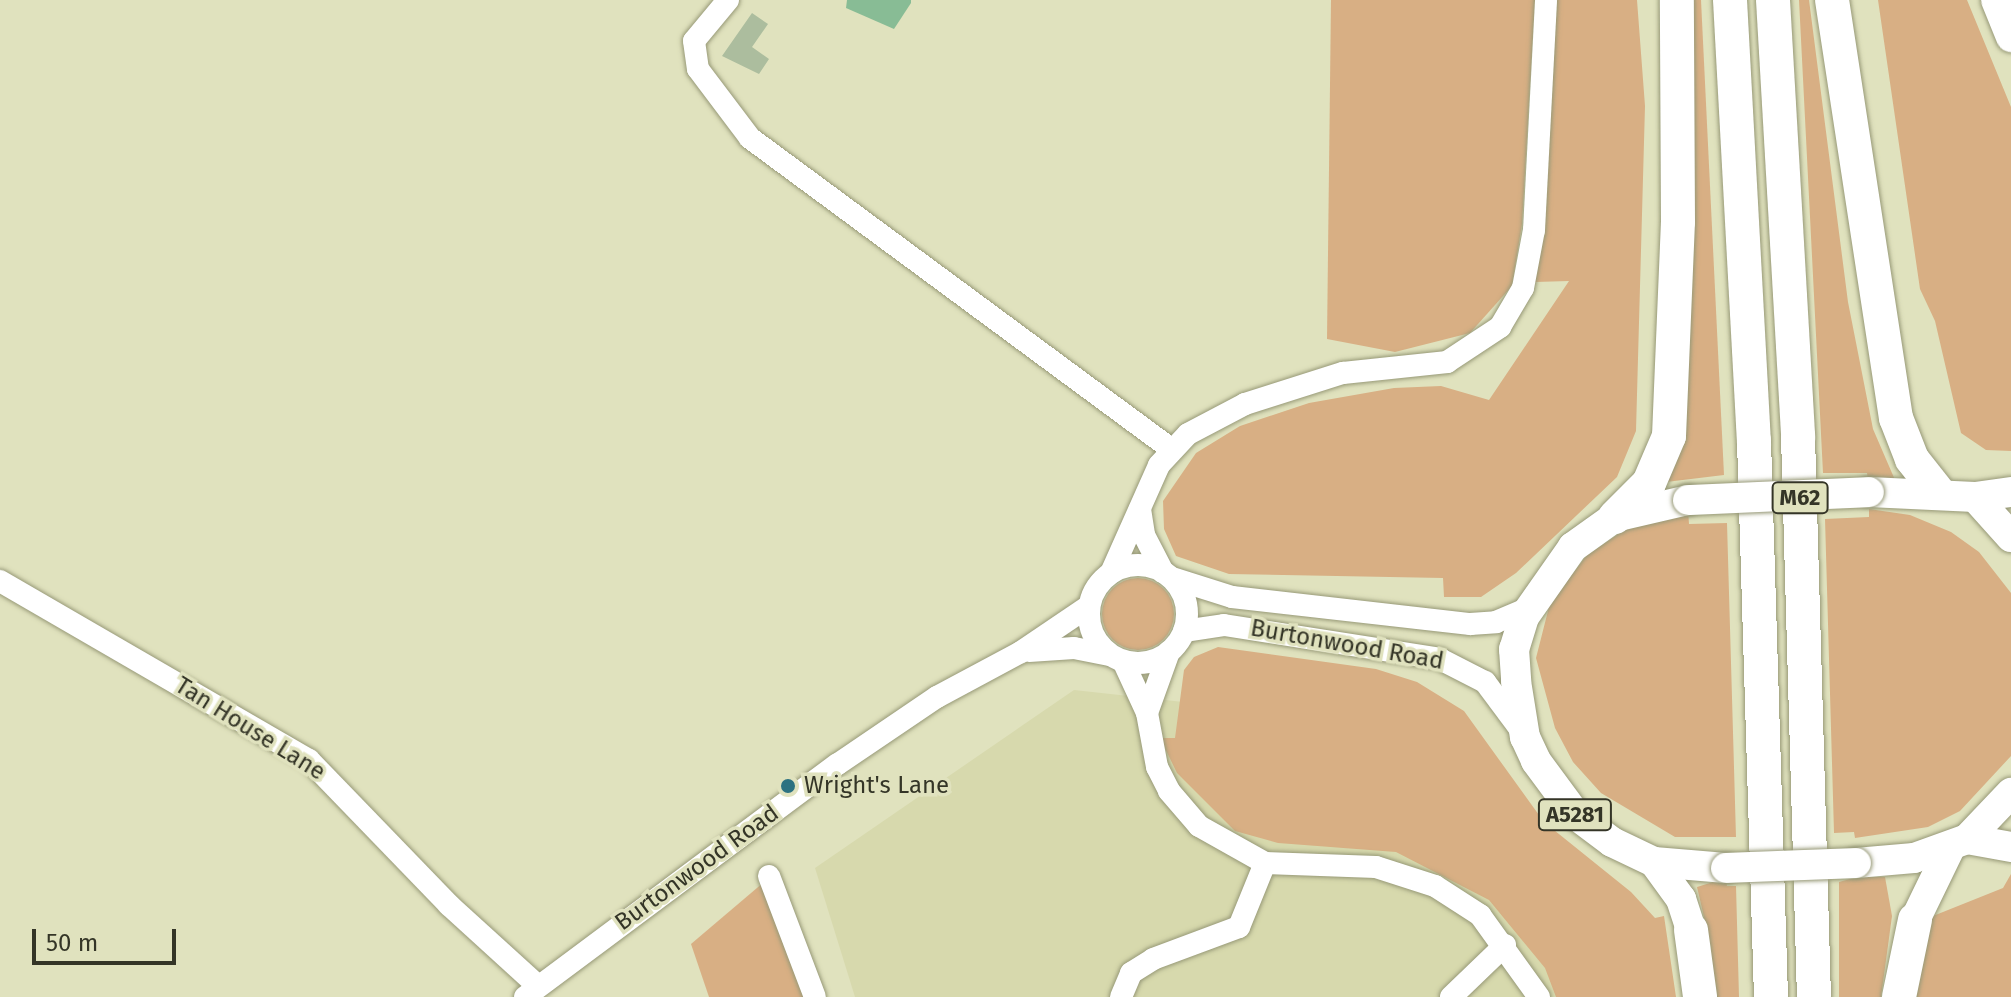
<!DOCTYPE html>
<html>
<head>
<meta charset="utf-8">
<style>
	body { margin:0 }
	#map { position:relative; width:2011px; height:997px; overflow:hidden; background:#e0e2be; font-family:"Fira Sans",sans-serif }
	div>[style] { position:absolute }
	.built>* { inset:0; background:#d7d9ad }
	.green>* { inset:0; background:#d8af84 }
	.round { border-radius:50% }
	.water>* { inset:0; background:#88bc95 }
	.building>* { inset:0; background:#acbd9e }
	.roads { filter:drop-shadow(0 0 2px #979977) drop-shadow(0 0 2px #979977) }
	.minor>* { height:22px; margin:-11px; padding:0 11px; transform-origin:11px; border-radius:11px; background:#fff }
	.minor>.ring { margin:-11px; padding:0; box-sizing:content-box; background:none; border:22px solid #fff; border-radius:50% }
	.major>* { height:30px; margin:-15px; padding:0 15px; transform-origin:15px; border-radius:15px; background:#fff }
	.highway>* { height:34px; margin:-17px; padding:0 17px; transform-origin:17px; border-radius:17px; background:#fff }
	.bridges { filter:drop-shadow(0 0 2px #979977) drop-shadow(0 0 2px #979977) }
	.major-bridge>* { height:30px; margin:-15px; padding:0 15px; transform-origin:15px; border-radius:15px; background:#fff }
	.dots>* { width:22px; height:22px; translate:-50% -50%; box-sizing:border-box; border:4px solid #e0e2be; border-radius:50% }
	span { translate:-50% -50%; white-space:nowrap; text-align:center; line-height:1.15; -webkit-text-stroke:7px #e0e2be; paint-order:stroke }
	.shield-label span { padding:2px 6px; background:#e0e2be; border:2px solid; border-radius:6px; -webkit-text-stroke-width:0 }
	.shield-label { font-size:22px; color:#343527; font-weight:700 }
	.street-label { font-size:24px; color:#343527 }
	.poi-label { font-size:24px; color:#343527 }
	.left { translate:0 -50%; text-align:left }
	.scale { position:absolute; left:32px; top:929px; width:144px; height:36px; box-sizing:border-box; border:4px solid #343527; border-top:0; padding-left:10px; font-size:24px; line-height:28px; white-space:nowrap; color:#343527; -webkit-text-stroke:6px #e0e2be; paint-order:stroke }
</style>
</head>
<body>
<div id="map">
	<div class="built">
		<div style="clip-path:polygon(1074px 690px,1346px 720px,1590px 997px,855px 997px,815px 868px)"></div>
	</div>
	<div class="green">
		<div style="clip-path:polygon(1331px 0,1535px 0,1522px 224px,1512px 286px,1470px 333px,1395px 352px,1327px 339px)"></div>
		<div style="clip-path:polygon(1554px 0,1637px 0,1645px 106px,1636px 431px,1617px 477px,1516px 573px,1481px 597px,1444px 597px,1443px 578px,1229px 574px,1176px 556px,1164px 529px,1163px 501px,1196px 453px,1240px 426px,1309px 403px,1394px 388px,1441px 386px,1489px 400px,1569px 281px,1535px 282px)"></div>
		<div style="clip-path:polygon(1688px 0,1701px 0,1724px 475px,1666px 482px)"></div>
		<div style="clip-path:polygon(1799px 0,1809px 0,1848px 302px,1873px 429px,1895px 480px,1868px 480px,1867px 473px,1823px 473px)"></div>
		<div style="clip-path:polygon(1878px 0,1967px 0,2011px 107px,2011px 451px,1986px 450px,1961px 433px,1935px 321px,1920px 289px)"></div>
		<div style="clip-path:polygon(1869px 509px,1910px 515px,1951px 532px,1979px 552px,2011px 593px,2011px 756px,1960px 811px,1928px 827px,1855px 838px,1854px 832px,1834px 833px,1825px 519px,1869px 517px)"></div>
		<div style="clip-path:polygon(1688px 510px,1689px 524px,1727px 523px,1736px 837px,1675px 837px,1601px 793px,1573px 762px,1555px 728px,1536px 658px,1550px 603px,1587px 555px,1638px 521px)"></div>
		<div class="round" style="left:1102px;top:578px;width:72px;height:72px"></div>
		<div style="clip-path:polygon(1218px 647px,1376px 669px,1417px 682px,1464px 711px,1544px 822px,1631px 892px,1655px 918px,1664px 916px,1676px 997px,1556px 997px,1545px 968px,1489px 900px,1396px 852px,1278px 843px,1235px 831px,1177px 773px,1160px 738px,1175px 738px,1184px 670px,1194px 657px)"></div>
		<div style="clip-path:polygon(2011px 874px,2011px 997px,1911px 997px,1933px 916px,2003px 888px)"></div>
		<div style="clip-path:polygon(1857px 877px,1885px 877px,1892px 916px,1881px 997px,1839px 997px,1839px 882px)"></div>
		<div style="clip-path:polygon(1726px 878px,1727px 886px,1736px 886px,1739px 997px,1713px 997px,1711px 947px,1697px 887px)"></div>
		<div style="clip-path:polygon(764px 882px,804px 997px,709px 997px,691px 944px)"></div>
	</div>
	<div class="water">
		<div style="clip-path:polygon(847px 0,911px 0,911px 3px,894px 29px,846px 8px)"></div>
	</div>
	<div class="building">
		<div style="clip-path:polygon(752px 13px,768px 24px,752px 47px,769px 59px,759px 74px,722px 56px)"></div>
	</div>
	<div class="roads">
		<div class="minor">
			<div style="left:728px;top:0;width:53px;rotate:129.7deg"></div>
			<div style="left:694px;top:41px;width:28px;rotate:82deg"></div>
			<div style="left:698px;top:69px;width:86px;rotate:53deg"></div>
			<div style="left:750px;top:138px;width:523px;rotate:36.45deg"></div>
			<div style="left:1140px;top:509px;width:26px;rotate:81deg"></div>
			<div style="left:1144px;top:535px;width:42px;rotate:62.8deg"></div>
			<div class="ring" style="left:1089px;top:565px;width:76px;height:76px"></div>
			<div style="left:1111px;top:573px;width:118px;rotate:-66deg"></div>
			<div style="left:1159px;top:465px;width:42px;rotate:-46.9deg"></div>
			<div style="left:1188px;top:434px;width:64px;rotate:-27.8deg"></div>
			<div style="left:1245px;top:404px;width:103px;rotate:-17.6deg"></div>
			<div style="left:1343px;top:373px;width:105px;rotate:-6deg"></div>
			<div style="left:1447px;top:362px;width:64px;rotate:-33.4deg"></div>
			<div style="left:1500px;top:327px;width:45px;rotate:-59.5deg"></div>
			<div style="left:1523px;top:288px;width:59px;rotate:-79.3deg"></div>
			<div style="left:1534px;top:230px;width:230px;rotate:-87deg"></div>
			<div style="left:1172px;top:578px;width:63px;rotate:17.6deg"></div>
			<div style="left:1232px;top:597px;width:240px;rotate:6.5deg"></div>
			<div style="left:1470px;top:624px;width:26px;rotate:-4deg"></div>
			<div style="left:1496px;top:622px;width:34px;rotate:-23deg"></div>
			<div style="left:0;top:581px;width:357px;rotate:30.1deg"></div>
			<div style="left:309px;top:760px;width:202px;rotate:46deg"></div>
			<div style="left:449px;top:905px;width:119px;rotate:42.3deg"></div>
			<div style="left:1184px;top:631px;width:40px;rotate:-8.5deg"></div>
			<div style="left:1224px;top:625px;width:219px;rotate:8.9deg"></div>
			<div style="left:1440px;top:659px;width:51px;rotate:27.1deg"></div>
			<div style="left:1485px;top:682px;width:59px;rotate:53.3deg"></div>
			<div style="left:1029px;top:651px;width:45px;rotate:-3.8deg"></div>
			<div style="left:1074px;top:648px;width:36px;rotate:11deg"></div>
			<div style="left:1123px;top:661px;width:57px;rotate:65.2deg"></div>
			<div style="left:1147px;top:713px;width:55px;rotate:79.5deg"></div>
			<div style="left:1157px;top:767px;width:27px;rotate:63deg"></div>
			<div style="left:1169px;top:791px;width:46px;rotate:49.4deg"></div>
			<div style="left:1199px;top:826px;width:76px;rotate:29.3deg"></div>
			<div style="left:1265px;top:863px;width:111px;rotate:2.1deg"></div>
			<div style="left:1376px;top:867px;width:62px;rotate:17.9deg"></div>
			<div style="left:1435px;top:886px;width:54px;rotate:32.8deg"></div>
			<div style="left:1480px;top:915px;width:101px;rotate:54.3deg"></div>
			<div style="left:1147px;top:713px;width:65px;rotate:-70.2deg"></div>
			<div style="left:769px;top:876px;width:129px;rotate:69.2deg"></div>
			<div style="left:525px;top:997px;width:390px;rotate:-36.7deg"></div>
			<div style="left:838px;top:764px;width:120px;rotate:-34.1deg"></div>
			<div style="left:937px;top:697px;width:95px;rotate:-28.2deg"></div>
			<div style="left:1021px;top:652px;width:82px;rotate:-34.1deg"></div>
			<div style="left:1121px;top:997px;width:26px;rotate:-67deg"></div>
			<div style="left:1131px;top:973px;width:26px;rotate:-32deg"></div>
			<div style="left:1153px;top:959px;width:92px;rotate:-20.4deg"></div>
			<div style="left:1239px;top:927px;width:69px;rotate:-67.9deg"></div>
			<div style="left:1451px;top:997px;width:75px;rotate:-43.9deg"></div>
		</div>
		<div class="major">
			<div style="left:1996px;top:0;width:40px;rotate:68deg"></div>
			<div style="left:1869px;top:492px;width:106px;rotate:2.7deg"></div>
			<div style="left:1975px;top:497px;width:36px;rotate:-8deg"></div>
			<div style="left:1975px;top:497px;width:54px;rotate:48deg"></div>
			<div style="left:1688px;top:500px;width:75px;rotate:166.9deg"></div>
			<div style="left:1615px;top:517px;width:52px;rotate:144.5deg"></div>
			<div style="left:1573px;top:547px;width:85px;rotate:125deg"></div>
			<div style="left:1524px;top:617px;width:34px;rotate:107deg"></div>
			<div style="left:1514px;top:649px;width:32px;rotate:86deg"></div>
			<div style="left:1516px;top:681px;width:57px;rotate:80.9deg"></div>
			<div style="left:1525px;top:737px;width:26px;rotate:65deg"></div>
			<div style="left:1536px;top:761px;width:67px;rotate:53.5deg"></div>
			<div style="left:1576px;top:815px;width:45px;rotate:36.9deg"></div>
			<div style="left:1612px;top:842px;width:47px;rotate:25.5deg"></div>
			<div style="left:1654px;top:862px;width:72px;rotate:4.8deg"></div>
			<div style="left:1967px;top:839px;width:45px;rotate:10.3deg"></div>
			<div style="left:1654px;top:862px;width:46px;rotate:53.9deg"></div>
			<div style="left:1681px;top:899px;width:33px;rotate:72deg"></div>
			<div style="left:1856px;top:863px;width:58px;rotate:-4.9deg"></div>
			<div style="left:1914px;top:858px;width:56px;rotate:-19.7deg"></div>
			<div style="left:1967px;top:839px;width:64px;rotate:-46.3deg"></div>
			<div style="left:1915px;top:920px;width:82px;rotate:-64.1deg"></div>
		</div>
		<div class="highway">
			<div style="left:1730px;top:0;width:442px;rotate:86.9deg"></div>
			<div style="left:1754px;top:441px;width:556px;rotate:88.25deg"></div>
			<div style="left:1773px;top:0;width:437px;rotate:86.7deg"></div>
			<div style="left:1798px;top:436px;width:561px;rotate:88.37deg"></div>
			<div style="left:1832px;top:0;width:423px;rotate:81.3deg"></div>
			<div style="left:1896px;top:418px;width:44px;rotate:68.7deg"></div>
			<div style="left:1912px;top:459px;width:42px;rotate:51.8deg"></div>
			<div style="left:1615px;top:517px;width:48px;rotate:-45deg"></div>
			<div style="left:1649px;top:483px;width:51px;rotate:-66.9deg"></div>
			<div style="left:1669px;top:436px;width:214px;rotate:-87.6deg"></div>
			<div style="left:1678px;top:222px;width:222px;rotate:-90.3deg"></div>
			<div style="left:1691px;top:930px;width:68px;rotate:82.3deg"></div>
			<div style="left:1899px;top:997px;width:79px;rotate:-78.3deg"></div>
		</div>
	</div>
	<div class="bridges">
		<div class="major-bridge">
			<div style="left:1688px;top:500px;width:181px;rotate:-2.5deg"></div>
			<div style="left:1726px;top:868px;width:130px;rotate:-2.2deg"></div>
		</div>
	</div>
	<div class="dots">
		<div style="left:788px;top:786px;background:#2d7281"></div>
	</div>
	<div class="shield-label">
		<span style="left:1800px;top:498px">M62</span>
		<span style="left:1575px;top:815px">A5281</span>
	</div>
	<div class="street-label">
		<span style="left:1347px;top:645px;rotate:10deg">Burtonwood Road</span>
		<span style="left:250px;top:729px;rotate:32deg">Tan House Lane</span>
		<span style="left:697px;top:868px;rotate:-36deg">Burtonwood Road</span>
	</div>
	<div class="poi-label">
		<span class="left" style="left:804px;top:786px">Wright's Lane</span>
	</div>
	<div class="scale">50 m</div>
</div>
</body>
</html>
